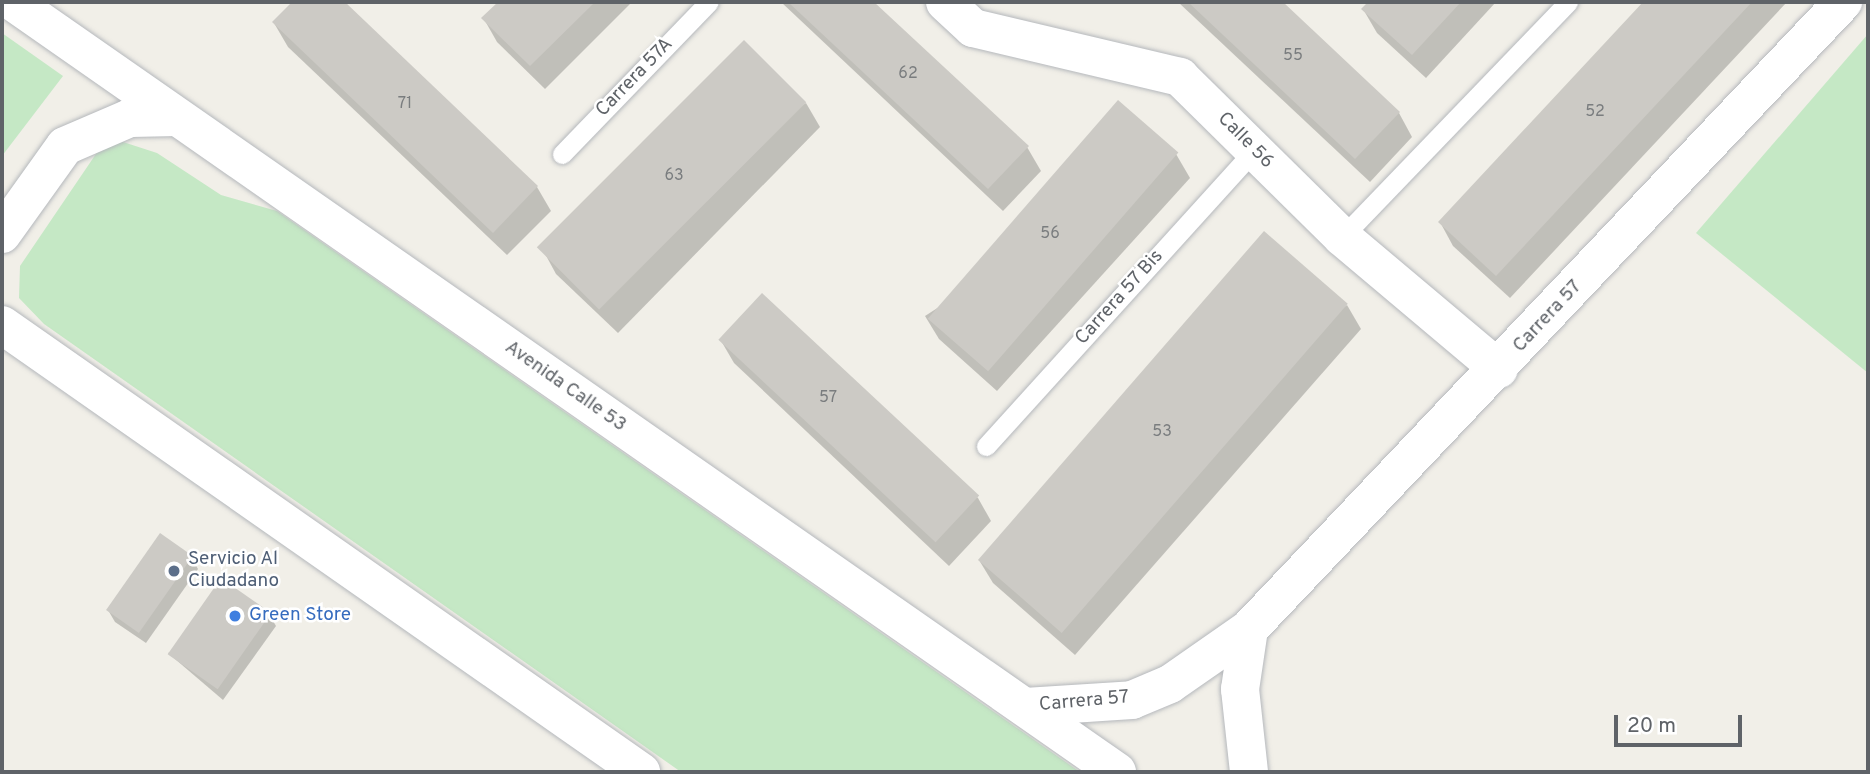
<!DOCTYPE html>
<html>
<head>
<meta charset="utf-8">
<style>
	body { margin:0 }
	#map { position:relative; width:1870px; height:774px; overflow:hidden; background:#f1efe8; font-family:Overpass,sans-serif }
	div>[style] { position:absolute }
	.green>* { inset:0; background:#c5e8c5 }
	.shadow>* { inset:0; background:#0003 }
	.building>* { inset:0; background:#cccac5; transform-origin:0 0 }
	.roads { filter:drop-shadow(0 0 2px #b5b8bc) drop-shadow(0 0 2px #b5b8bc) }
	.lane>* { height:19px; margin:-9.5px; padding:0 9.5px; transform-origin:9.5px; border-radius:9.5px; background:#fff }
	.street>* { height:38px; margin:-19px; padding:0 19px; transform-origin:19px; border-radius:19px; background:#fff }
	.secondary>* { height:38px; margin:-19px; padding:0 19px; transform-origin:19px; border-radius:19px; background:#fff }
	.dots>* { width:19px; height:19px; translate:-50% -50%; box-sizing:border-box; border:4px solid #fff; border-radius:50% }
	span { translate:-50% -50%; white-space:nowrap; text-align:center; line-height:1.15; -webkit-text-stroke:5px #fff; paint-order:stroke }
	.number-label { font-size:16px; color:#7a7d7f }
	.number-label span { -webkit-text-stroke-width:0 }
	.street-label { font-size:19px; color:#5f6368 }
	.service-label { font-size:19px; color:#4e5e75 }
	.left { translate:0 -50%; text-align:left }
	.shop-label { font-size:19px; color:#366cbe }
	.frame { position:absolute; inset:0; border:4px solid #5f6368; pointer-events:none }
	.scale { position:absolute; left:1614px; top:715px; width:128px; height:32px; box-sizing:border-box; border:4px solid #5f6368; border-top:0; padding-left:9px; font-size:21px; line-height:24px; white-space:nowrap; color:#5f6368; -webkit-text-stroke:5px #fff; paint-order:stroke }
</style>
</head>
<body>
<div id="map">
	<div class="green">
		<div style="clip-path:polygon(2px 33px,63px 76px,2px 156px)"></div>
		<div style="clip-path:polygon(1868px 34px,1868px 373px,1696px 233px)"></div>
		<div style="clip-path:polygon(120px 141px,157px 153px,221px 195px,277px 211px,1080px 772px,681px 772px,44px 324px,19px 298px,20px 266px,102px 145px)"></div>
	</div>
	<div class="shadow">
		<div style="clip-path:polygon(295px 2px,342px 2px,537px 187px,551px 211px,507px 255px,288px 47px,274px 23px)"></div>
		<div style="clip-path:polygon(500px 2px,632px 2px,545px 89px,497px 42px,484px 19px)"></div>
		<div style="clip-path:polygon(781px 2px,872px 2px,1027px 147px,1041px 171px,1003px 211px)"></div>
		<div style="clip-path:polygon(1178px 2px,1280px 2px,1399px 113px,1412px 137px,1370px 182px)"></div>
		<div style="clip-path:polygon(1370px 2px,1496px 2px,1426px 78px,1377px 33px,1363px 9px)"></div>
		<div style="clip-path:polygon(1646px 2px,1787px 2px,1510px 298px,1453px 246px,1440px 222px)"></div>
		<div style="clip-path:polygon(806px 103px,820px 127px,618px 333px,556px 274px,543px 250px)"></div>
		<div style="clip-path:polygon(1176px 154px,1190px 178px,997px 391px,939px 339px,925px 316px)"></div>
		<div style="clip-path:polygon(762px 295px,978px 498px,991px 521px,949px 566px,734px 363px,720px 339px)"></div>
		<div style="clip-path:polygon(1347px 305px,1361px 329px,1075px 655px,993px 583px,979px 560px)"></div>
		<div style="clip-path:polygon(191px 557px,198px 569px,146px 643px,115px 622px,108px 610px)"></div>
		<div style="clip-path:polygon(269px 614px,276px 626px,223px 700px,168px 653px)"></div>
	</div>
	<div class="building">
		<div style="clip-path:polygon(292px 2px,345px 2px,538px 186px,493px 233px,272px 22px)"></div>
		<div style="clip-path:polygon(498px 2px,595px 2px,530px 66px,481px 18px)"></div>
		<div style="clip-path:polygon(788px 2px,874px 2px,1029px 146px,988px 189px)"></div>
		<div style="clip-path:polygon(1188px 2px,1283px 2px,1400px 112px,1355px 159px)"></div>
		<div style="clip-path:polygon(1368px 2px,1461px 2px,1412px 55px,1361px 9px)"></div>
		<div style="clip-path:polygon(1643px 2px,1752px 2px,1496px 276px,1438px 222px)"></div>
		<div style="left:744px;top:40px;width:88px;height:293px;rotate:45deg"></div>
		<div style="left:1118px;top:100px;width:80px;height:290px;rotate:41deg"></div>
		<div style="left:1264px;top:231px;width:111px;height:436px;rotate:41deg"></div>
		<div style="left:762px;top:293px;width:297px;height:64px;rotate:43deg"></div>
		<div style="left:160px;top:533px;width:40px;height:94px;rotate:35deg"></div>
		<div style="left:221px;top:578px;width:61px;height:93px;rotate:35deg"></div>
	</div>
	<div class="roads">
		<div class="lane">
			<div style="left:562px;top:154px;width:211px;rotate:-46deg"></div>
			<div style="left:1342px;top:237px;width:326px;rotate:-46.1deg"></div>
			<div style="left:986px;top:446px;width:399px;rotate:-47.8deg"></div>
		</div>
		<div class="street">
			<div style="left:945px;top:2px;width:38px;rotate:43deg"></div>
			<div style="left:973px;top:28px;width:213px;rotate:13.3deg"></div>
			<div style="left:1180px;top:77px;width:228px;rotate:44.6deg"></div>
			<div style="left:1342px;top:237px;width:205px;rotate:40.1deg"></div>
			<div style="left:2px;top:234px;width:108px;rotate:-54.4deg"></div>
			<div style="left:65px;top:146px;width:71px;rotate:-23.3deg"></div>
			<div style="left:130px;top:118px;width:47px;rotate:-1.2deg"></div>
			<div style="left:1249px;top:629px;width:61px;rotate:98.5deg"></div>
			<div style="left:1240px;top:689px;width:83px;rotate:83.8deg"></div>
			<div style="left:1025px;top:707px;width:107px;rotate:-3.7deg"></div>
			<div style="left:1132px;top:700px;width:41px;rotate:-22.8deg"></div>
			<div style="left:1170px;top:684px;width:96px;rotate:-34.8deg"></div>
			<div style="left:1249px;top:629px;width:864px;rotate:-46.55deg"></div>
		</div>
		<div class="secondary">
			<div style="left:13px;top:2px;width:1346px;rotate:34.89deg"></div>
			<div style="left:2px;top:325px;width:780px;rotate:34.97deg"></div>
		</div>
	</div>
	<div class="dots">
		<div style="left:174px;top:571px;background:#5c6f8a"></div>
		<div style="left:235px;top:616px;background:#3f7fe0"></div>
	</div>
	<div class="number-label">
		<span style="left:1293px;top:56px">55</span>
		<span style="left:908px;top:74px">62</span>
		<span style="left:405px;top:104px">71</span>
		<span style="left:1595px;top:112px">52</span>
		<span style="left:674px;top:176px">63</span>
		<span style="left:1050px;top:234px">56</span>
		<span style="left:828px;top:398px">57</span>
		<span style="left:1162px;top:432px">53</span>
	</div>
	<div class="street-label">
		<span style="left:635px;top:78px;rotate:-46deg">Carrera 57A</span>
		<span style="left:1245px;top:141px;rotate:45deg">Calle 56</span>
		<span style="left:1120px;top:298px;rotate:-48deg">Carrera 57 Bis</span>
		<span style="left:1548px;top:317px;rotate:-47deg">Carrera 57</span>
		<span style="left:565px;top:387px;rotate:35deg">Avenida Calle 53</span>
		<span style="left:1084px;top:702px;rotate:-5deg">Carrera 57</span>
	</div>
	<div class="service-label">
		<span class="left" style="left:188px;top:571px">Servicio Al<br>Ciudadano</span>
	</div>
	<div class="shop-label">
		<span class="left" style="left:249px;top:616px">Green Store</span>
	</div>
	<div class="frame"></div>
	<div class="scale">20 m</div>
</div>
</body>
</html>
